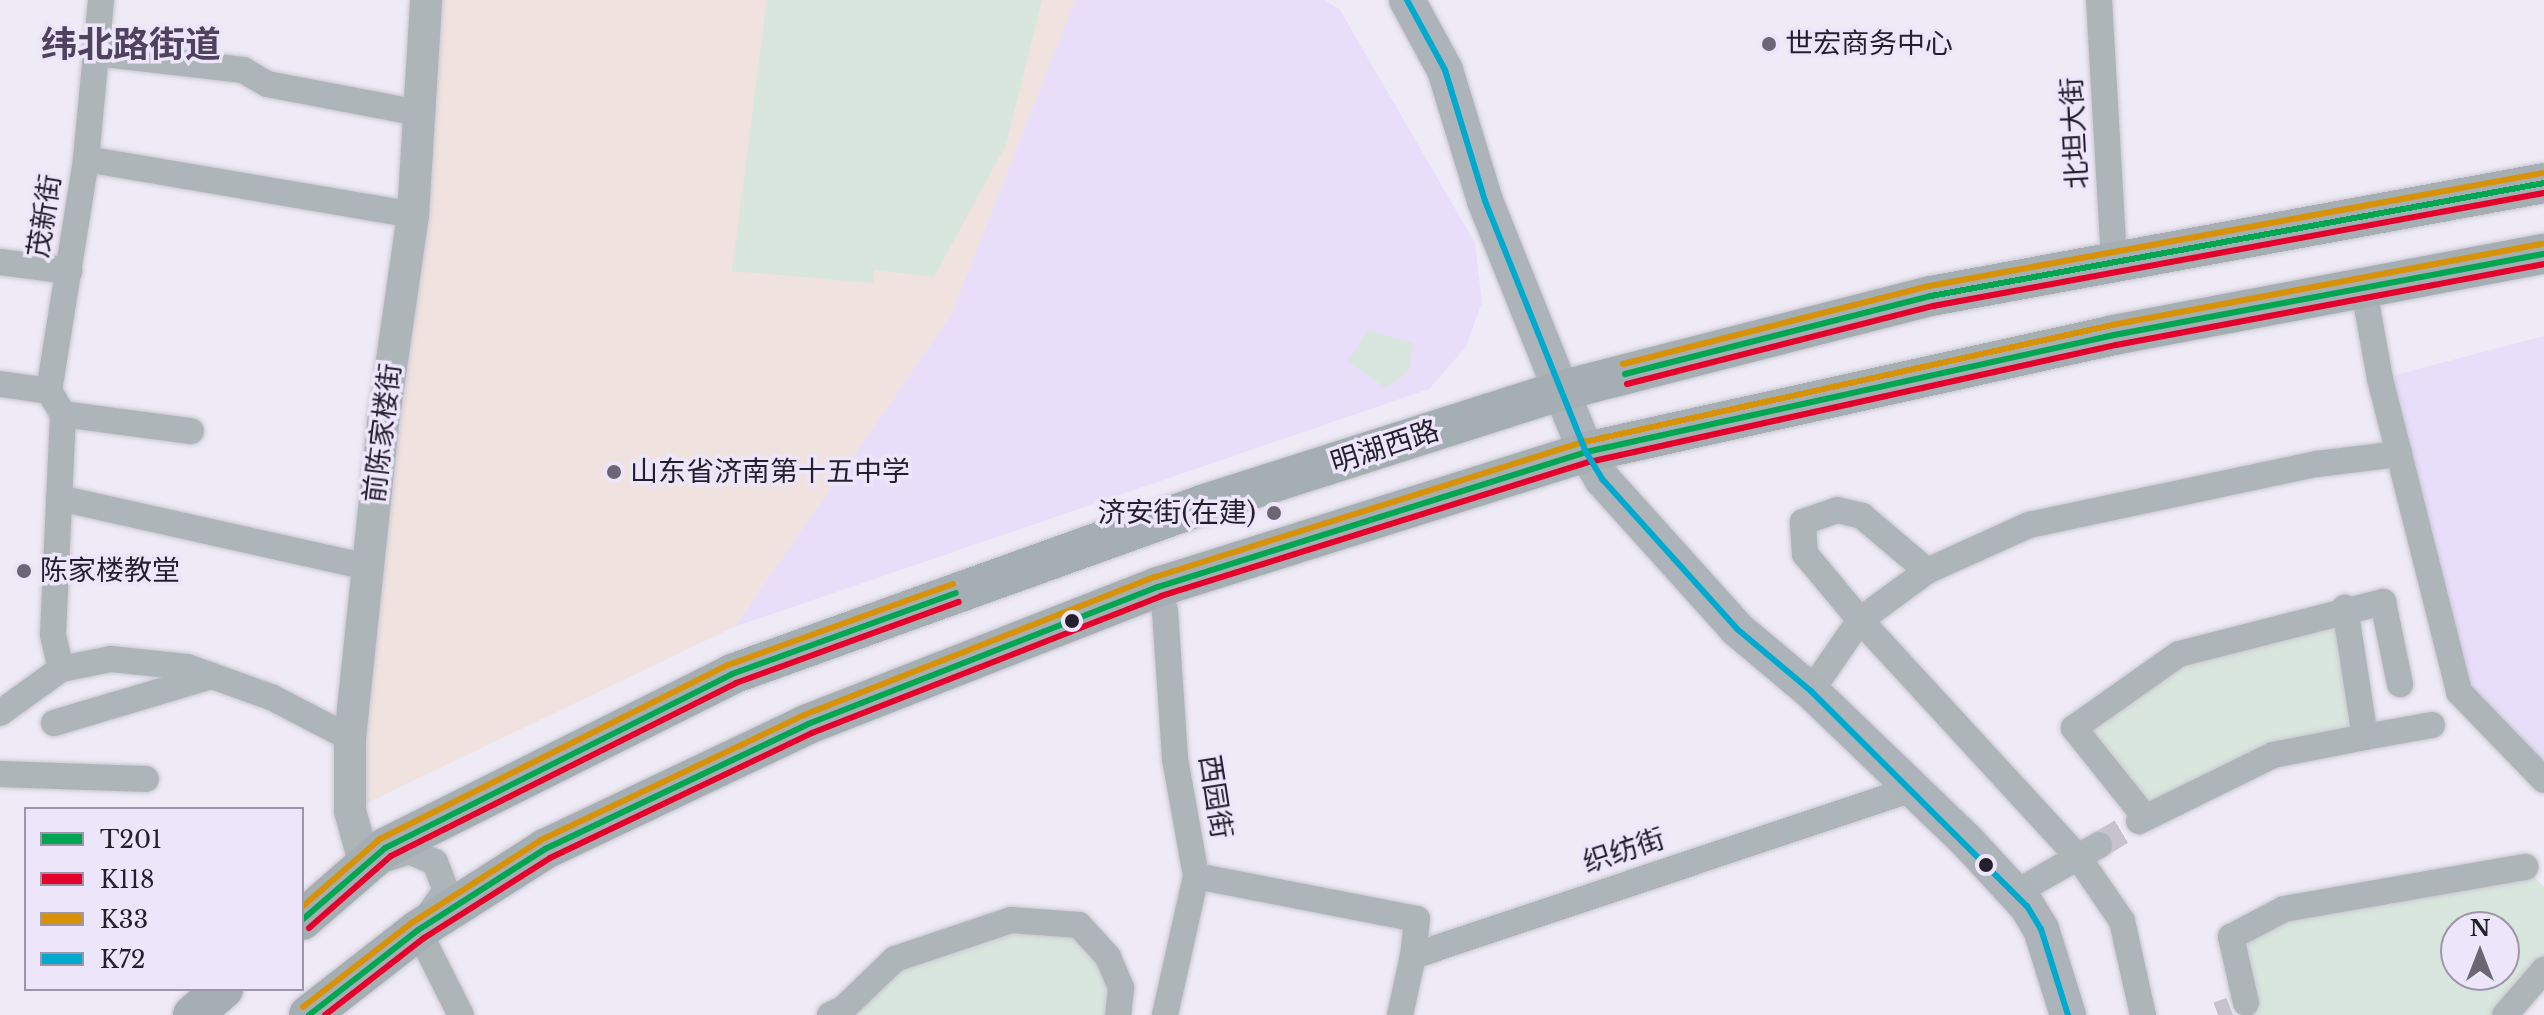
<!DOCTYPE html>
<html>
<head>
<meta charset="utf-8">
<style>
	body { margin:0 }
	#map { position:relative; width:2544px; height:1015px; overflow:hidden; background:#eeebf6; font-family:"Libre Baskerville","Noto Sans SC",serif }
	div>[style] { position:absolute }
	.built>* { inset:0; background:#e8defa }
	.education>* { inset:0; background:#efe2df }
	.green>* { inset:0; background:#d8e6dd }
	.minor-tunnel>* { height:26px; margin-top:-13px; transform-origin:0; background:repeating-linear-gradient(90deg,#c6c2ce 0 26px,transparent 0 39px) }
	.roads { filter:drop-shadow(0 0 2px #cac7d1) drop-shadow(0 0 2px #cac7d1) }
	.minor>* { height:26px; margin:-13px; padding:0 13px; transform-origin:13px; border-radius:13px; background:#adb5b8 }
	.tertiary>* { height:32px; margin:-16px; padding:0 16px; transform-origin:16px; border-radius:16px; background:#adb5b8 }
	.secondary>* { height:36px; margin:-18px; padding:0 18px; transform-origin:18px; border-radius:18px; background:#adb4b9 }
	.primary>* { height:40px; margin:-20px; padding:0 20px; transform-origin:20px; border-radius:20px; background:#a5aeb2 }
	.bus-1>* { height:6px; margin:-3px; padding:0 3px; transform-origin:3px; border-radius:3px; background:#00a651 }
	.bus-2>* { height:6px; margin:-3px; padding:0 3px; transform-origin:3px; border-radius:3px; background:#e4002b }
	.bus-3>* { height:6px; margin:-3px; padding:0 3px; transform-origin:3px; border-radius:3px; background:#d79207 }
	.bus-4>* { height:6px; margin:-3px; padding:0 3px; transform-origin:3px; border-radius:3px; background:#00a9ce }
	.dots>* { width:22px; height:22px; translate:-50% -50%; box-sizing:border-box; border:4px solid #ede6fb; border-radius:50% }
	span { translate:-50% -50%; white-space:nowrap; text-align:center; line-height:1.15; -webkit-text-stroke:7px #ede6fb; paint-order:stroke }
	.poi-label { font-size:28px; color:#241f2c }
	.left { translate:0 -50%; text-align:left }
	.right { translate:-100% -50%; text-align:right }
	.street-label { font-size:28px; color:#241f2c }
	.district-label { font-size:36px; color:#4e425f; font-weight:700 }
	.legend { position:absolute; left:24px; top:807px; width:280px; height:184px; box-sizing:border-box; background:#ede6fb; border:2px solid #9d96a8; margin:0; padding:10px 14px; list-style:none; font-size:24px; color:#241f2c }
	.legend li { display:flex; align-items:center; gap:16px; height:40px }
	.legend b { width:40px; border:2px solid #9d96a8 }
	.north { position:absolute; left:2440px; top:911px; width:80px; height:80px; box-sizing:border-box; background:#ede6fb; border:2px solid #9d96a8; border-radius:50%; rotate:0deg; font-size:22px; font-weight:700; line-height:32px; text-align:center; color:#241f2c }
	.north::after { content:''; display:block; margin:auto; width:28px; height:36px; background:#6b6673; clip-path:polygon(50% 0,100% 100%,50% 72%,0 100%) }
</style>
</head>
<body>
<div id="map">
	<div class="built">
		<div style="clip-path:polygon(1075px 0,1325px 0,1340px 10px,1475px 243px,1482px 302px,1466px 347px,1429px 389px,734px 627px,950px 317px)"></div>
		<div style="clip-path:polygon(2544px 336px,2544px 780px,2459px 692px,2380px 379px)"></div>
	</div>
	<div class="education">
		<div style="clip-path:polygon(427px 0,1075px 0,950px 317px,734px 627px,350px 811px)"></div>
	</div>
	<div class="green">
		<div style="clip-path:polygon(767px 0,1042px 0,1006px 145px,934px 277px,874px 270px,874px 283px,732px 271px)"></div>
		<div style="clip-path:polygon(1368px 330px,1413px 343px,1409px 371px,1386px 388px,1348px 362px)"></div>
		<div style="clip-path:polygon(2345px 608px,2365px 737px,2273px 755px,2157px 810px,2074px 728px,2179px 654px)"></div>
		<div style="clip-path:polygon(evenodd,2525px 867px,2544px 887px,2544px 970px,2505px 1015px,2249px 1015px,2231px 937px,2284px 909px,2525px 867px,2456px 927px,2504px 927px,2504px 975px,2456px 975px,2456px 927px)"></div>
		<div style="clip-path:polygon(1011px 920px,1079px 925px,1108px 957px,1118px 1015px,830px 1015px,895px 959px)"></div>
	</div>
	<div class="minor-tunnel">
		<div style="left:2099px;top:845px;width:47px;rotate:-31deg"></div>
		<div style="left:2218px;top:1015px;width:14px;rotate:-21deg"></div>
	</div>
	<div class="roads">
		<div class="minor">
			<div style="left:2099px;top:0;width:262px;rotate:86.7deg"></div>
			<div style="left:96px;top:53px;width:148px;rotate:6.6deg"></div>
			<div style="left:243px;top:70px;width:28px;rotate:30deg"></div>
			<div style="left:267px;top:84px;width:155px;rotate:10.8deg"></div>
			<div style="left:86px;top:159px;width:332px;rotate:9.7deg"></div>
			<div style="left:0;top:262px;width:70px;rotate:7.4deg"></div>
			<div style="left:2364px;top:290px;width:90px;rotate:79.8deg"></div>
			<div style="left:2380px;top:379px;width:323px;rotate:75.8deg"></div>
			<div style="left:2459px;top:692px;width:122px;rotate:46deg"></div>
			<div style="left:0;top:384px;width:49px;rotate:8.1deg"></div>
			<div style="left:49px;top:391px;width:235px;rotate:-80.9deg"></div>
			<div style="left:86px;top:159px;width:160px;rotate:-84.6deg"></div>
			<div style="left:49px;top:391px;width:27px;rotate:59deg"></div>
			<div style="left:63px;top:414px;width:221px;rotate:92.6deg"></div>
			<div style="left:53px;top:635px;width:35px;rotate:77deg"></div>
			<div style="left:63px;top:414px;width:129px;rotate:7.6deg"></div>
			<div style="left:59px;top:498px;width:317px;rotate:12.6deg"></div>
			<div style="left:1158px;top:587px;width:25px;rotate:74deg"></div>
			<div style="left:1165px;top:611px;width:148px;rotate:86.1deg"></div>
			<div style="left:1175px;top:759px;width:119px;rotate:79.8deg"></div>
			<div style="left:1196px;top:876px;width:142px;rotate:102.6deg"></div>
			<div style="left:1811px;top:691px;width:86px;rotate:-55.4deg"></div>
			<div style="left:1860px;top:620px;width:86px;rotate:-129.8deg"></div>
			<div style="left:1805px;top:554px;width:32px;rotate:-94deg"></div>
			<div style="left:1803px;top:522px;width:36px;rotate:-19deg"></div>
			<div style="left:1837px;top:510px;width:26px;rotate:13deg"></div>
			<div style="left:1862px;top:516px;width:85px;rotate:40.2deg"></div>
			<div style="left:0;top:713px;width:75px;rotate:-35.8deg"></div>
			<div style="left:61px;top:669px;width:51px;rotate:-11.3deg"></div>
			<div style="left:111px;top:659px;width:76px;rotate:6deg"></div>
			<div style="left:187px;top:667px;width:89px;rotate:19.7deg"></div>
			<div style="left:271px;top:697px;width:89px;rotate:27.4deg"></div>
			<div style="left:54px;top:723px;width:165px;rotate:-16.6deg"></div>
			<div style="left:2365px;top:737px;width:68px;rotate:-10.2deg"></div>
			<div style="left:0;top:774px;width:146px;rotate:2deg"></div>
			<div style="left:2145px;top:817px;width:114px;rotate:-128.6deg"></div>
			<div style="left:2074px;top:728px;width:128px;rotate:-35.2deg"></div>
			<div style="left:2179px;top:654px;width:211px;rotate:-14.3deg"></div>
			<div style="left:2383px;top:602px;width:84px;rotate:78.3deg"></div>
			<div style="left:2139px;top:821px;width:149px;rotate:-26.2deg"></div>
			<div style="left:2273px;top:755px;width:94px;rotate:-11.1deg"></div>
			<div style="left:2365px;top:737px;width:131px;rotate:-98.8deg"></div>
			<div style="left:385px;top:859px;width:25px;rotate:-18deg"></div>
			<div style="left:409px;top:851px;width:28px;rotate:23deg"></div>
			<div style="left:435px;top:862px;width:30px;rotate:69deg"></div>
			<div style="left:446px;top:890px;width:49px;rotate:125deg"></div>
			<div style="left:418px;top:930px;width:95px;rotate:63.2deg"></div>
			<div style="left:1196px;top:876px;width:225px;rotate:11deg"></div>
			<div style="left:1417px;top:919px;width:37px;rotate:96deg"></div>
			<div style="left:2015px;top:893px;width:97px;rotate:-29.7deg"></div>
			<div style="left:2246px;top:1003px;width:68px;rotate:-102.8deg"></div>
			<div style="left:2231px;top:937px;width:60px;rotate:-27.8deg"></div>
			<div style="left:2284px;top:909px;width:245px;rotate:-9.9deg"></div>
			<div style="left:830px;top:1015px;width:14px;rotate:-25deg"></div>
			<div style="left:843px;top:1009px;width:72px;rotate:-43.9deg"></div>
			<div style="left:895px;top:959px;width:122px;rotate:-18.6deg"></div>
			<div style="left:1011px;top:920px;width:68px;rotate:4.2deg"></div>
			<div style="left:1079px;top:925px;width:43px;rotate:47.8deg"></div>
			<div style="left:1108px;top:957px;width:34px;rotate:67deg"></div>
			<div style="left:1121px;top:988px;width:27px;rotate:96deg"></div>
			<div style="left:1400px;top:1015px;width:60px;rotate:-77.6deg"></div>
			<div style="left:1413px;top:956px;width:526px;rotate:-18.5deg"></div>
			<div style="left:2143px;top:1015px;width:96px;rotate:-102.6deg"></div>
			<div style="left:2122px;top:921px;width:78px;rotate:-124.5deg"></div>
			<div style="left:2078px;top:857px;width:322px;rotate:-132.6deg"></div>
			<div style="left:1860px;top:620px;width:83px;rotate:-36.2deg"></div>
			<div style="left:1927px;top:571px;width:112px;rotate:-24.3deg"></div>
			<div style="left:2029px;top:525px;width:294px;rotate:-12deg"></div>
			<div style="left:2317px;top:464px;width:83px;rotate:-7deg"></div>
			<div style="left:2505px;top:1015px;width:60px;rotate:-49.1deg"></div>
		</div>
		<div class="tertiary">
			<div style="left:365px;top:865px;width:56px;rotate:-105.5deg"></div>
			<div style="left:350px;top:811px;width:73px;rotate:-90deg"></div>
			<div style="left:350px;top:738px;width:324px;rotate:-84deg"></div>
			<div style="left:384px;top:416px;width:203px;rotate:-81.8deg"></div>
			<div style="left:413px;top:215px;width:215px;rotate:-86.5deg"></div>
		</div>
		<div class="secondary">
			<div style="left:1407px;top:0;width:80px;rotate:61.5deg"></div>
			<div style="left:1445px;top:70px;width:137px;rotate:73deg"></div>
			<div style="left:1485px;top:201px;width:271px;rotate:68.1deg"></div>
			<div style="left:1586px;top:452px;width:33px;rotate:59deg"></div>
			<div style="left:1603px;top:480px;width:200px;rotate:48deg"></div>
			<div style="left:1737px;top:629px;width:97px;rotate:40deg"></div>
			<div style="left:1811px;top:691px;width:215px;rotate:43.9deg"></div>
			<div style="left:1966px;top:840px;width:90px;rotate:47.3deg"></div>
			<div style="left:2027px;top:906px;width:27px;rotate:59deg"></div>
			<div style="left:2041px;top:929px;width:90px;rotate:72.6deg"></div>
		</div>
		<div class="primary">
			<div style="left:302px;top:920px;width:110px;rotate:-40.9deg"></div>
			<div style="left:385px;top:848px;width:388px;rotate:-26.6deg"></div>
			<div style="left:732px;top:674px;width:503px;rotate:-19.77deg"></div>
			<div style="left:1205px;top:504px;width:373px;rotate:-17.7deg"></div>
			<div style="left:1560px;top:391px;width:383px;rotate:-14.4deg"></div>
			<div style="left:1931px;top:296px;width:623px;rotate:-10.44deg"></div>
			<div style="left:193px;top:1015px;width:40px;rotate:-41deg"></div>
			<div style="left:309px;top:1015px;width:138px;rotate:-37.9deg"></div>
			<div style="left:418px;top:930px;width:151px;rotate:-32.5deg"></div>
			<div style="left:545px;top:849px;width:291px;rotate:-25.4deg"></div>
			<div style="left:808px;top:724px;width:376px;rotate:-21.4deg"></div>
			<div style="left:1158px;top:587px;width:449px;rotate:-17.5deg"></div>
			<div style="left:1586px;top:452px;width:541px;rotate:-12.49deg"></div>
			<div style="left:2114px;top:335px;width:438px;rotate:-10.7deg"></div>
		</div>
	</div>
	<div class="bus-1">
		<div style="left:1625px;top:374px;width:316px;rotate:-14.3deg"></div>
		<div style="left:1931px;top:296px;width:623px;rotate:-10.44deg"></div>
		<div style="left:302px;top:920px;width:110px;rotate:-40.9deg"></div>
		<div style="left:385px;top:848px;width:388px;rotate:-26.6deg"></div>
		<div style="left:732px;top:674px;width:238px;rotate:-19.9deg"></div>
		<div style="left:309px;top:1015px;width:138px;rotate:-37.9deg"></div>
		<div style="left:418px;top:930px;width:151px;rotate:-32.5deg"></div>
		<div style="left:545px;top:849px;width:291px;rotate:-25.4deg"></div>
		<div style="left:808px;top:724px;width:376px;rotate:-21.4deg"></div>
		<div style="left:1158px;top:587px;width:449px;rotate:-17.5deg"></div>
		<div style="left:1586px;top:452px;width:541px;rotate:-12.49deg"></div>
		<div style="left:2114px;top:335px;width:438px;rotate:-10.7deg"></div>
	</div>
	<div class="bus-2">
		<div style="left:1627px;top:384px;width:316px;rotate:-14.3deg"></div>
		<div style="left:1933px;top:306px;width:621px;rotate:-10.48deg"></div>
		<div style="left:309px;top:928px;width:109px;rotate:-41.3deg"></div>
		<div style="left:391px;top:856px;width:386px;rotate:-26.6deg"></div>
		<div style="left:736px;top:683px;width:237px;rotate:-20deg"></div>
		<div style="left:325px;top:1015px;width:125px;rotate:-37.9deg"></div>
		<div style="left:424px;top:938px;width:149px;rotate:-32.4deg"></div>
		<div style="left:550px;top:858px;width:290px;rotate:-25.5deg"></div>
		<div style="left:812px;top:733px;width:375px;rotate:-21.4deg"></div>
		<div style="left:1161px;top:596px;width:448px;rotate:-17.4deg"></div>
		<div style="left:1589px;top:462px;width:540px;rotate:-12.52deg"></div>
		<div style="left:2116px;top:345px;width:436px;rotate:-10.7deg"></div>
	</div>
	<div class="bus-3">
		<div style="left:1623px;top:364px;width:316px;rotate:-14.3deg"></div>
		<div style="left:1929px;top:286px;width:623px;rotate:-10.44deg"></div>
		<div style="left:302px;top:907px;width:103px;rotate:-41.1deg"></div>
		<div style="left:380px;top:839px;width:389px;rotate:-26.6deg"></div>
		<div style="left:728px;top:665px;width:239px;rotate:-19.8deg"></div>
		<div style="left:303px;top:1007px;width:139px;rotate:-37.7deg"></div>
		<div style="left:413px;top:922px;width:152px;rotate:-32.6deg"></div>
		<div style="left:541px;top:840px;width:291px;rotate:-25.4deg"></div>
		<div style="left:804px;top:715px;width:377px;rotate:-21.5deg"></div>
		<div style="left:1155px;top:577px;width:450px;rotate:-17.5deg"></div>
		<div style="left:1584px;top:442px;width:541px;rotate:-12.49deg"></div>
		<div style="left:2112px;top:325px;width:438px;rotate:-10.7deg"></div>
	</div>
	<div class="bus-4">
		<div style="left:1407px;top:0;width:80px;rotate:61.5deg"></div>
		<div style="left:1445px;top:70px;width:137px;rotate:73deg"></div>
		<div style="left:1485px;top:201px;width:271px;rotate:68.1deg"></div>
		<div style="left:1586px;top:452px;width:33px;rotate:59deg"></div>
		<div style="left:1603px;top:480px;width:200px;rotate:48deg"></div>
		<div style="left:1737px;top:629px;width:97px;rotate:40deg"></div>
		<div style="left:1811px;top:691px;width:305px;rotate:44.9deg"></div>
		<div style="left:2027px;top:906px;width:27px;rotate:59deg"></div>
		<div style="left:2041px;top:929px;width:90px;rotate:72.6deg"></div>
	</div>
	<div class="dots">
		<div style="left:1769px;top:44px;background:#6b6673"></div>
		<div style="left:614px;top:472px;background:#6b6673"></div>
		<div style="left:1274px;top:513px;background:#6b6673"></div>
		<div style="left:24px;top:571px;background:#6b6673"></div>
		<div style="left:1072px;top:621px;background:#241f2c"></div>
		<div style="left:1986px;top:865px;background:#241f2c"></div>
	</div>
	<div class="poi-label">
		<span class="left" style="left:1785px;top:44px">世宏商务中心</span>
		<span class="left" style="left:630px;top:472px">山东省济南第十五中学</span>
		<span class="right" style="left:1256px;top:513px">济安街(在建)</span>
		<span class="left" style="left:40px;top:571px">陈家楼教堂</span>
	</div>
	<div class="street-label">
		<span style="left:2075px;top:133px;rotate:-93deg">北坦大街</span>
		<span style="left:45px;top:216px;rotate:-81deg">茂新街</span>
		<span style="left:383px;top:433px;rotate:-83deg">前陈家楼街</span>
		<span style="left:1385px;top:447px;rotate:-18deg">明湖西路</span>
		<span style="left:1215px;top:797px;rotate:81deg">西园街</span>
		<span style="left:1624px;top:851px;rotate:-18deg">织纺街</span>
	</div>
	<div class="district-label">
		<span style="left:131px;top:45px">纬北路街道</span>
	</div>
	<ul class="legend">
	<li><b style="height:10px;background:#00a651"></b>T201</li>
	<li><b style="height:10px;background:#e4002b"></b>K118</li>
	<li><b style="height:10px;background:#d79207"></b>K33</li>
	<li><b style="height:10px;background:#00a9ce"></b>K72</li>
	</ul>
	<div class="north">N</div>
</div>
</body>
</html>
